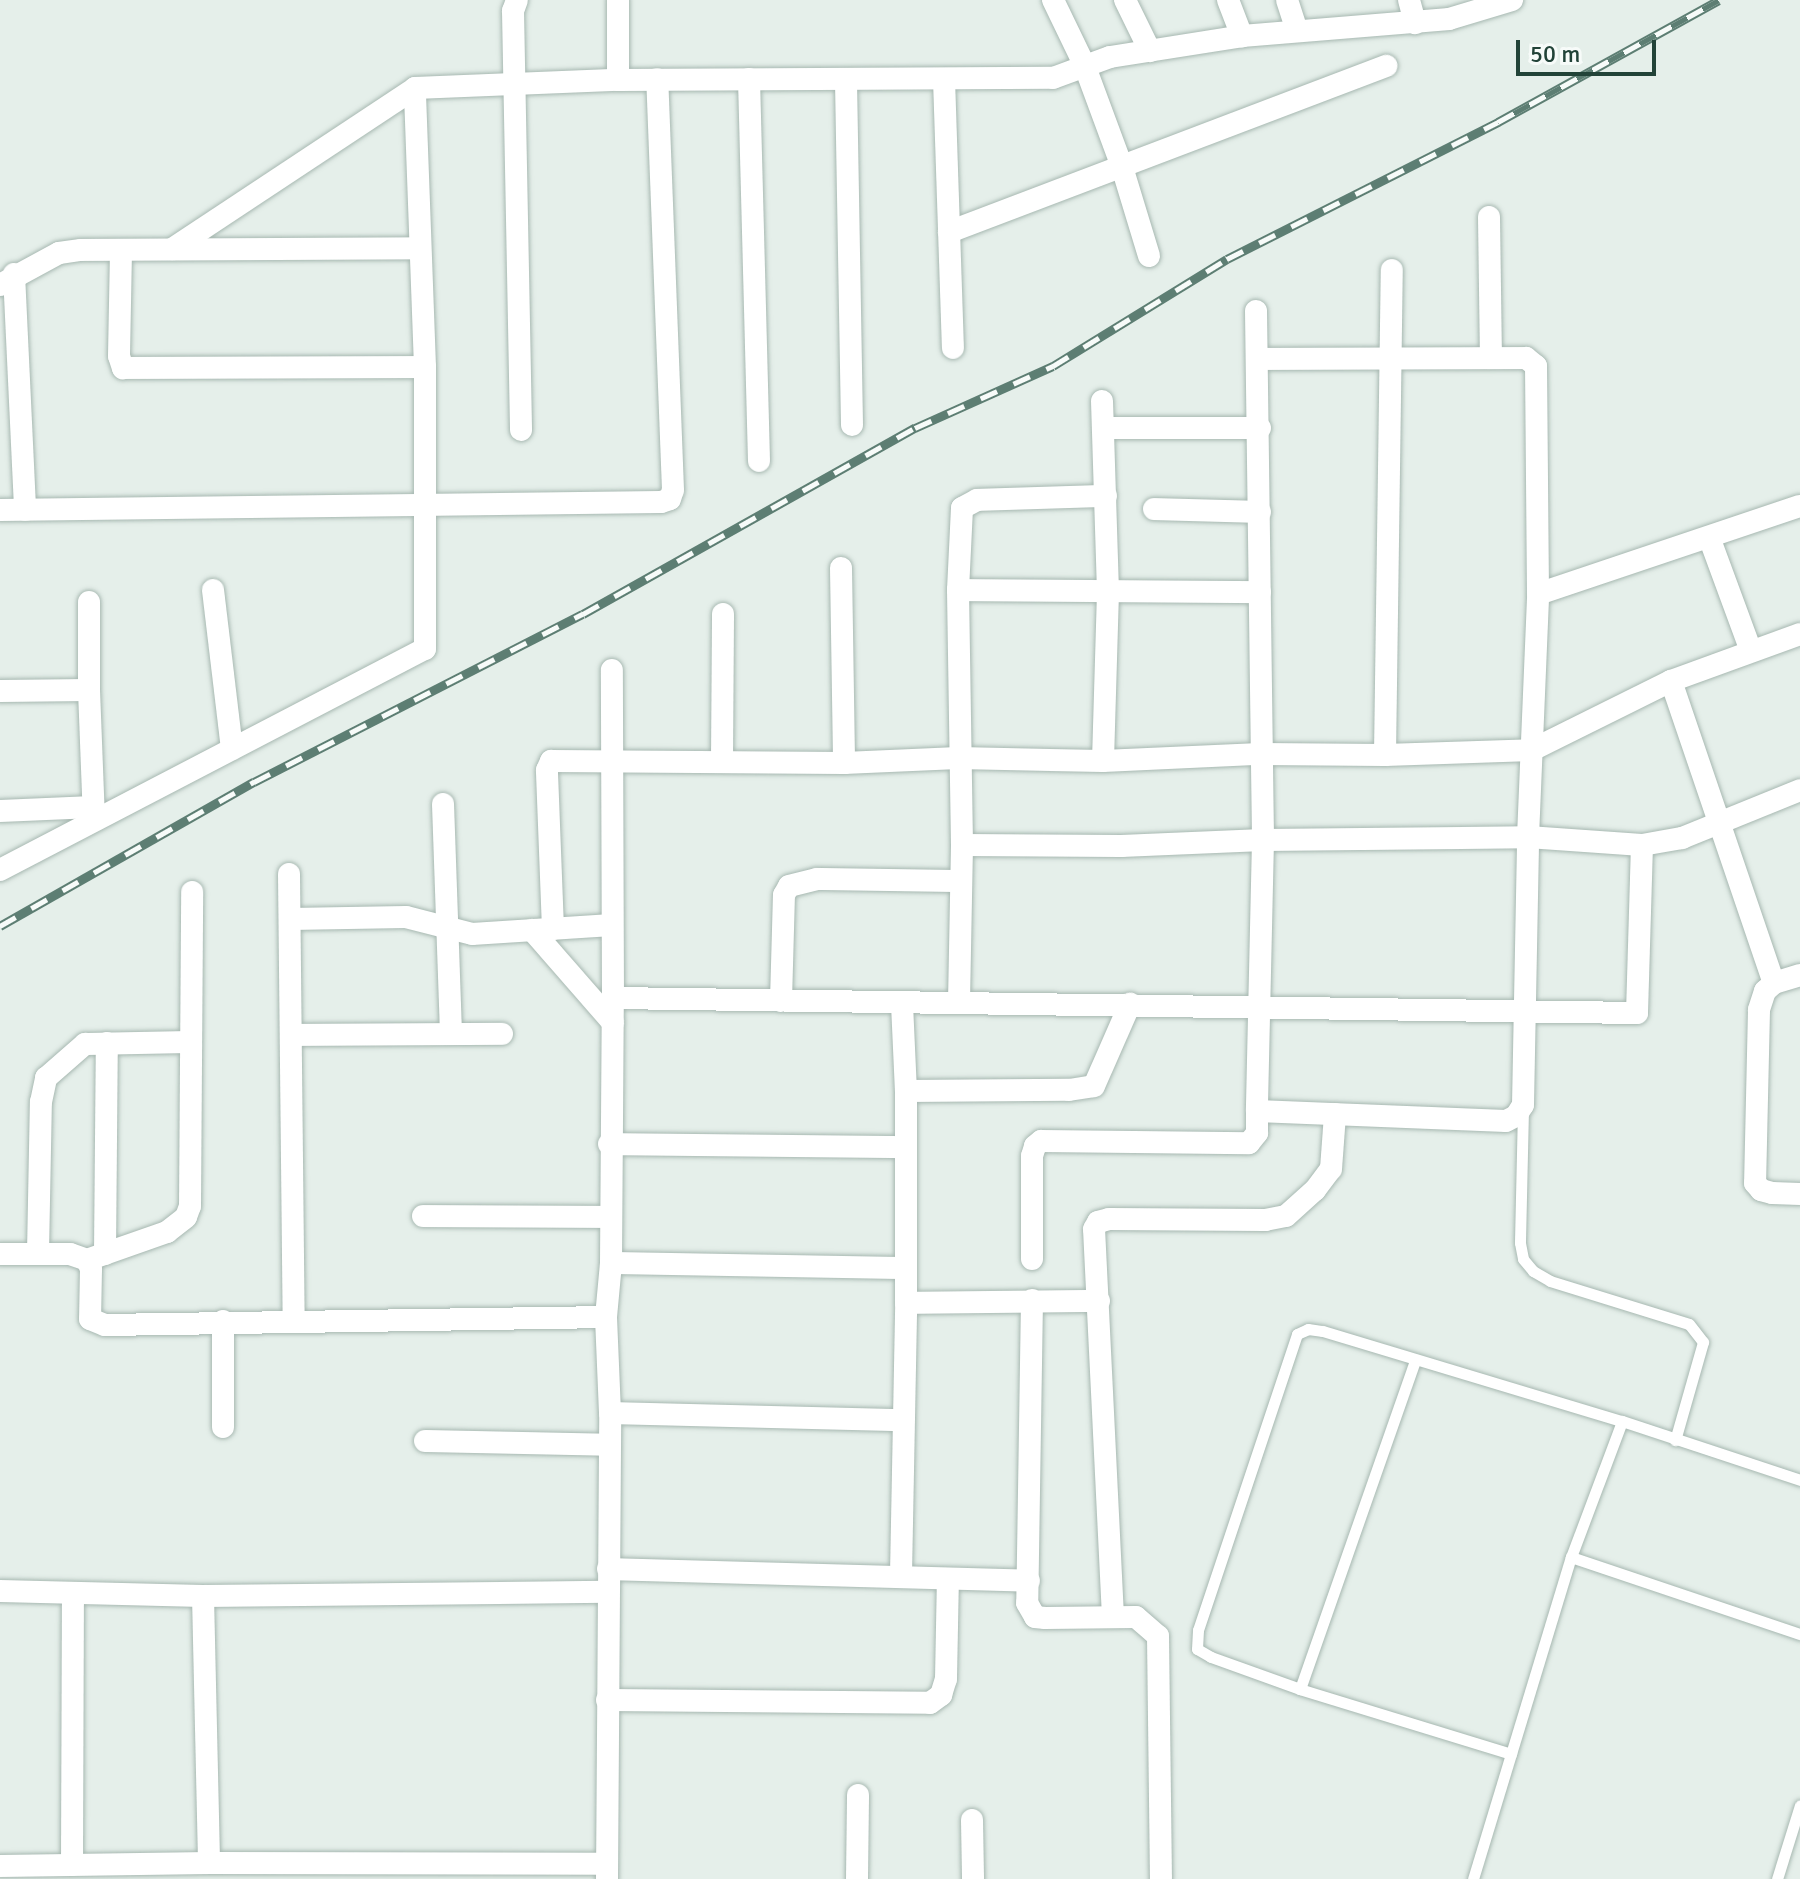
<!DOCTYPE html>
<html>
<head>
<meta charset="utf-8">
<style>
	body { margin:0 }
	#map { position:relative; width:1800px; height:1879px; overflow:hidden; background:#e5efea; font-family:Signika,sans-serif }
	div>[style] { position:absolute }
	.roads { filter:drop-shadow(0 0 2px #a7b8b1) drop-shadow(0 0 2px #a7b8b1) }
	.lane>* { height:11px; margin:-5.5px; padding:0 5.5px; transform-origin:5.5px; border-radius:5.5px; background:#fff }
	.street>* { height:22px; margin:-11px; padding:0 11px; transform-origin:11px; border-radius:11px; background:#fff }
	.rail>* { height:9px; margin-top:-4.5px; transform-origin:0; background:repeating-linear-gradient(90deg,#f7fbf9 0 18px,#5d7e73 0 36px); box-sizing:border-box; border-block:2px solid #5d7e73 }
	span { translate:-50% -50%; white-space:nowrap; text-align:center; line-height:1.15; -webkit-text-stroke:6px #f7fbf9; paint-order:stroke }
	.scale { position:absolute; left:1516px; top:40px; width:140px; height:36px; box-sizing:border-box; border:4px solid #224338; border-top:0; padding-left:10px; font-size:24px; line-height:28px; white-space:nowrap; color:#224338; -webkit-text-stroke:6px #f7fbf9; paint-order:stroke }
</style>
</head>
<body>
<div id="map">
	<div class="roads">
		<div class="lane">
			<div style="left:1523px;top:1109px;width:134px;rotate:91.3deg"></div>
			<div style="left:1520px;top:1243px;width:16px;rotate:79deg"></div>
			<div style="left:1523px;top:1259px;width:16px;rotate:50deg"></div>
			<div style="left:1533px;top:1271px;width:20px;rotate:30deg"></div>
			<div style="left:1550px;top:1281px;width:145px;rotate:17.2deg"></div>
			<div style="left:1689px;top:1324px;width:23px;rotate:52deg"></div>
			<div style="left:1703px;top:1342px;width:102px;rotate:105.9deg"></div>
			<div style="left:1571px;top:1557px;width:242px;rotate:18.6deg"></div>
			<div style="left:1300px;top:1689px;width:348px;rotate:-70.7deg"></div>
			<div style="left:1511px;top:1754px;width:221px;rotate:-162.9deg"></div>
			<div style="left:1300px;top:1689px;width:95px;rotate:-160.2deg"></div>
			<div style="left:1211px;top:1657px;width:16px;rotate:-150deg"></div>
			<div style="left:1197px;top:1649px;width:19px;rotate:-87deg"></div>
			<div style="left:1198px;top:1630px;width:312px;rotate:-71.5deg"></div>
			<div style="left:1297px;top:1334px;width:12px;rotate:-24deg"></div>
			<div style="left:1308px;top:1329px;width:15px;rotate:8deg"></div>
			<div style="left:1323px;top:1331px;width:312px;rotate:16.8deg"></div>
			<div style="left:1622px;top:1421px;width:188px;rotate:18.3deg"></div>
			<div style="left:1473px;top:1879px;width:337px;rotate:-73.1deg"></div>
			<div style="left:1571px;top:1557px;width:145px;rotate:-69.4deg"></div>
			<div style="left:1777px;top:1879px;width:77px;rotate:-72.7deg"></div>
		</div>
		<div class="street">
			<div style="left:517px;top:0;width:12px;rotate:110deg"></div>
			<div style="left:513px;top:11px;width:419px;rotate:88.9deg"></div>
			<div style="left:1053px;top:0;width:71px;rotate:64.2deg"></div>
			<div style="left:1084px;top:64px;width:110px;rotate:69.7deg"></div>
			<div style="left:1122px;top:167px;width:93px;rotate:73.1deg"></div>
			<div style="left:1125px;top:0;width:57px;rotate:63.9deg"></div>
			<div style="left:1228px;top:0;width:39px;rotate:69deg"></div>
			<div style="left:1287px;top:0;width:32px;rotate:72deg"></div>
			<div style="left:1409px;top:0;width:24px;rotate:75deg"></div>
			<div style="left:749px;top:79px;width:382px;rotate:88.5deg"></div>
			<div style="left:944px;top:79px;width:269px;rotate:88.1deg"></div>
			<div style="left:618px;top:80px;width:80px;rotate:-90deg"></div>
			<div style="left:846px;top:81px;width:344px;rotate:89deg"></div>
			<div style="left:1489px;top:217px;width:141px;rotate:89.2deg"></div>
			<div style="left:949px;top:232px;width:468px;rotate:-20.8deg"></div>
			<div style="left:172px;top:249px;width:291px;rotate:-33.5deg"></div>
			<div style="left:121px;top:251px;width:105px;rotate:91.1deg"></div>
			<div style="left:119px;top:356px;width:13px;rotate:72deg"></div>
			<div style="left:123px;top:368px;width:302px;rotate:-0.2deg"></div>
			<div style="left:14px;top:274px;width:236px;rotate:87.3deg"></div>
			<div style="left:0;top:285px;width:67px;rotate:-28.5deg"></div>
			<div style="left:59px;top:253px;width:22px;rotate:-8deg"></div>
			<div style="left:81px;top:250px;width:339px;rotate:-0.3deg"></div>
			<div style="left:1256px;top:311px;width:529px;rotate:89.24deg"></div>
			<div style="left:1263px;top:840px;width:271px;rotate:91.3deg"></div>
			<div style="left:1257px;top:1111px;width:249px;rotate:2.3deg"></div>
			<div style="left:1506px;top:1121px;width:11px;rotate:-27deg"></div>
			<div style="left:1516px;top:1116px;width:13px;rotate:-58deg"></div>
			<div style="left:1523px;top:1105px;width:268px;rotate:-88.9deg"></div>
			<div style="left:1528px;top:837px;width:243px;rotate:-87.6deg"></div>
			<div style="left:1538px;top:594px;width:228px;rotate:-90.5deg"></div>
			<div style="left:1536px;top:366px;width:13px;rotate:-141deg"></div>
			<div style="left:1526px;top:358px;width:268px;rotate:179.8deg"></div>
			<div style="left:1102px;top:401px;width:191px;rotate:88.2deg"></div>
			<div style="left:1108px;top:592px;width:169px;rotate:91.7deg"></div>
			<div style="left:1103px;top:428px;width:157px"></div>
			<div style="left:1154px;top:509px;width:106px;rotate:1.6deg"></div>
			<div style="left:0;top:510px;width:661px;rotate:-0.69deg"></div>
			<div style="left:661px;top:502px;width:9px;rotate:-18deg"></div>
			<div style="left:670px;top:499px;width:9px;rotate:-72deg"></div>
			<div style="left:673px;top:490px;width:411px;rotate:-92.2deg"></div>
			<div style="left:1709px;top:537px;width:121px;rotate:69.8deg"></div>
			<div style="left:841px;top:568px;width:195px;rotate:89.1deg"></div>
			<div style="left:213px;top:590px;width:160px;rotate:83.2deg"></div>
			<div style="left:958px;top:590px;width:302px;rotate:0.4deg"></div>
			<div style="left:1538px;top:594px;width:276px;rotate:-18.6deg"></div>
			<div style="left:89px;top:602px;width:88px;rotate:90deg"></div>
			<div style="left:1671px;top:681px;width:319px;rotate:71.2deg"></div>
			<div style="left:1774px;top:983px;width:27px;rotate:-17deg"></div>
			<div style="left:0;top:691px;width:89px;rotate:-0.6deg"></div>
			<div style="left:89px;top:690px;width:129px;rotate:87.8deg"></div>
			<div style="left:1385px;top:755px;width:485px;rotate:-89.2deg"></div>
			<div style="left:722px;top:760px;width:146px;rotate:-89.6deg"></div>
			<div style="left:443px;top:804px;width:230px;rotate:88deg"></div>
			<div style="left:0;top:811px;width:93px;rotate:-2.5deg"></div>
			<div style="left:962px;top:845px;width:159px;rotate:0.4deg"></div>
			<div style="left:1121px;top:846px;width:142px;rotate:-2.4deg"></div>
			<div style="left:1263px;top:840px;width:265px;rotate:-0.6deg"></div>
			<div style="left:1528px;top:837px;width:114px;rotate:4deg"></div>
			<div style="left:1642px;top:845px;width:41px;rotate:-9.9deg"></div>
			<div style="left:1682px;top:838px;width:127px;rotate:-22.1deg"></div>
			<div style="left:0;top:870px;width:479px;rotate:-27.5deg"></div>
			<div style="left:425px;top:649px;width:282px;rotate:-90deg"></div>
			<div style="left:425px;top:367px;width:279px;rotate:-92.1deg"></div>
			<div style="left:415px;top:88px;width:203px;rotate:-2.3deg"></div>
			<div style="left:618px;top:80px;width:435px;rotate:-0.3deg"></div>
			<div style="left:1053px;top:78px;width:61px;rotate:-20.2deg"></div>
			<div style="left:1110px;top:57px;width:134px;rotate:-9deg"></div>
			<div style="left:1242px;top:36px;width:208px;rotate:-4.7deg"></div>
			<div style="left:1449px;top:19px;width:66px;rotate:-16.8deg"></div>
			<div style="left:289px;top:874px;width:445px;rotate:89.4deg"></div>
			<div style="left:290px;top:919px;width:116px;rotate:-1deg"></div>
			<div style="left:406px;top:917px;width:68px;rotate:14.4deg"></div>
			<div style="left:472px;top:934px;width:140px;rotate:-3.7deg"></div>
			<div style="left:553px;top:929px;width:159px;rotate:-92.2deg"></div>
			<div style="left:547px;top:770px;width:10px;rotate:-66deg"></div>
			<div style="left:551px;top:761px;width:293px;rotate:0.4deg"></div>
			<div style="left:844px;top:763px;width:114px;rotate:-2.5deg"></div>
			<div style="left:958px;top:758px;width:145px;rotate:1.2deg"></div>
			<div style="left:1103px;top:761px;width:157px;rotate:-2.6deg"></div>
			<div style="left:1260px;top:754px;width:125px;rotate:0.5deg"></div>
			<div style="left:1385px;top:755px;width:147px;rotate:-1.9deg"></div>
			<div style="left:1532px;top:750px;width:155px;rotate:-26.4deg"></div>
			<div style="left:1671px;top:681px;width:137px;rotate:-20deg"></div>
			<div style="left:532px;top:930px;width:123px;rotate:48.9deg"></div>
			<div style="left:1774px;top:983px;width:12px;rotate:138deg"></div>
			<div style="left:1765px;top:991px;width:20px;rotate:108deg"></div>
			<div style="left:1759px;top:1010px;width:173px;rotate:91.3deg"></div>
			<div style="left:1755px;top:1183px;width:9px;rotate:49deg"></div>
			<div style="left:1761px;top:1190px;width:11px;rotate:15deg"></div>
			<div style="left:1772px;top:1193px;width:28px;rotate:2deg"></div>
			<div style="left:613px;top:998px;width:1024px;rotate:0.84deg"></div>
			<div style="left:1637px;top:1013px;width:168px;rotate:-88.3deg"></div>
			<div style="left:781px;top:1001px;width:106px;rotate:-88.4deg"></div>
			<div style="left:784px;top:895px;width:10px;rotate:-61deg"></div>
			<div style="left:789px;top:886px;width:29px;rotate:-14deg"></div>
			<div style="left:817px;top:879px;width:144px;rotate:0.8deg"></div>
			<div style="left:959px;top:1002px;width:157px;rotate:-88.9deg"></div>
			<div style="left:962px;top:845px;width:255px;rotate:-90.9deg"></div>
			<div style="left:958px;top:590px;width:82px;rotate:-87.2deg"></div>
			<div style="left:962px;top:508px;width:17px;rotate:-28deg"></div>
			<div style="left:977px;top:500px;width:129px;rotate:-1.8deg"></div>
			<div style="left:902px;top:1004px;width:87px;rotate:87.4deg"></div>
			<div style="left:906px;top:1091px;width:212px;rotate:90deg"></div>
			<div style="left:906px;top:1303px;width:193px;rotate:-0.6deg"></div>
			<div style="left:291px;top:1035px;width:211px;rotate:-0.3deg"></div>
			<div style="left:906px;top:1091px;width:163px;rotate:-0.4deg"></div>
			<div style="left:1069px;top:1090px;width:25px;rotate:-9deg"></div>
			<div style="left:1094px;top:1086px;width:90px;rotate:-66.3deg"></div>
			<div style="left:609px;top:1144px;width:295px;rotate:0.6deg"></div>
			<div style="left:423px;top:1216px;width:187px;rotate:0.3deg"></div>
			<div style="left:38px;top:1253px;width:151px;rotate:-88.9deg"></div>
			<div style="left:41px;top:1102px;width:25px;rotate:-78deg"></div>
			<div style="left:46px;top:1078px;width:52px;rotate:-41.1deg"></div>
			<div style="left:85px;top:1044px;width:106px;rotate:-1.1deg"></div>
			<div style="left:0;top:1254px;width:70px"></div>
			<div style="left:70px;top:1254px;width:18px;rotate:19deg"></div>
			<div style="left:87px;top:1260px;width:10px;rotate:66deg"></div>
			<div style="left:91px;top:1269px;width:50px;rotate:91.1deg"></div>
			<div style="left:90px;top:1319px;width:16px;rotate:22deg"></div>
			<div style="left:105px;top:1325px;width:501px;rotate:-0.91deg"></div>
			<div style="left:105px;top:1254px;width:211px;rotate:-89.5deg"></div>
			<div style="left:1032px;top:1259px;width:103px;rotate:-90deg"></div>
			<div style="left:1032px;top:1156px;width:10px;rotate:-73deg"></div>
			<div style="left:1035px;top:1146px;width:8px;rotate:-40deg"></div>
			<div style="left:1041px;top:1141px;width:208px;rotate:0.6deg"></div>
			<div style="left:1249px;top:1143px;width:13px;rotate:-51deg"></div>
			<div style="left:1257px;top:1133px;width:22px;rotate:-90deg"></div>
			<div style="left:87px;top:1260px;width:85px;rotate:-19.3deg"></div>
			<div style="left:167px;top:1232px;width:24px;rotate:-38deg"></div>
			<div style="left:186px;top:1217px;width:12px;rotate:-70deg"></div>
			<div style="left:190px;top:1206px;width:314px;rotate:-89.6deg"></div>
			<div style="left:611px;top:1263px;width:292px;rotate:1deg"></div>
			<div style="left:1032px;top:1300px;width:303px;rotate:90.9deg"></div>
			<div style="left:1027px;top:1603px;width:16px;rotate:60deg"></div>
			<div style="left:1035px;top:1617px;width:10px;rotate:6deg"></div>
			<div style="left:1045px;top:1618px;width:91px;rotate:-0.6deg"></div>
			<div style="left:1136px;top:1617px;width:29px;rotate:41deg"></div>
			<div style="left:1158px;top:1636px;width:243px;rotate:89.3deg"></div>
			<div style="left:610px;top:1413px;width:292px;rotate:1.4deg"></div>
			<div style="left:223px;top:1427px;width:106px;rotate:-90deg"></div>
			<div style="left:425px;top:1441px;width:184px;rotate:1.2deg"></div>
			<div style="left:608px;top:1569px;width:421px;rotate:1.6deg"></div>
			<div style="left:901px;top:1575px;width:272px;rotate:-88.9deg"></div>
			<div style="left:0;top:1591px;width:203px;rotate:1.4deg"></div>
			<div style="left:203px;top:1596px;width:404px;rotate:-0.6deg"></div>
			<div style="left:203px;top:1596px;width:267px;rotate:88.7deg"></div>
			<div style="left:1113px;top:1617px;width:388px;rotate:-92.8deg"></div>
			<div style="left:1094px;top:1229px;width:8px;rotate:-60deg"></div>
			<div style="left:1098px;top:1222px;width:11px;rotate:-15deg"></div>
			<div style="left:1109px;top:1219px;width:156px;rotate:0.4deg"></div>
			<div style="left:1265px;top:1220px;width:21px;rotate:-11deg"></div>
			<div style="left:1286px;top:1216px;width:39px;rotate:-42deg"></div>
			<div style="left:1315px;top:1190px;width:26px;rotate:-53deg"></div>
			<div style="left:1331px;top:1169px;width:55px;rotate:-85.8deg"></div>
			<div style="left:607px;top:1700px;width:323px;rotate:0.5deg"></div>
			<div style="left:930px;top:1703px;width:14px;rotate:-36deg"></div>
			<div style="left:941px;top:1695px;width:17px;rotate:-73deg"></div>
			<div style="left:946px;top:1679px;width:100px;rotate:-88.9deg"></div>
			<div style="left:972px;top:1820px;width:59px;rotate:89deg"></div>
			<div style="left:72px;top:1865px;width:270px;rotate:-89.8deg"></div>
			<div style="left:0;top:1866px;width:209px;rotate:-0.8deg"></div>
			<div style="left:209px;top:1863px;width:398px;rotate:0.1deg"></div>
			<div style="left:607px;top:1879px;width:466px;rotate:-89.6deg"></div>
			<div style="left:610px;top:1413px;width:96px;rotate:-92.4deg"></div>
			<div style="left:606px;top:1317px;width:54px;rotate:-84.7deg"></div>
			<div style="left:611px;top:1263px;width:265px;rotate:-89.6deg"></div>
			<div style="left:613px;top:998px;width:328px;rotate:-90.2deg"></div>
			<div style="left:857px;top:1879px;width:84px;rotate:-89.3deg"></div>
		</div>
	</div>
	<div class="rail">
		<div style="left:0;top:926px;width:292px;rotate:-29.6deg"></div>
		<div style="left:254px;top:782px;width:369px;rotate:-27.1deg"></div>
		<div style="left:583px;top:614px;width:381px;rotate:-29.3deg"></div>
		<div style="left:915px;top:428px;width:151px;rotate:-24.2deg"></div>
		<div style="left:1053px;top:366px;width:204px;rotate:-31.6deg"></div>
		<div style="left:1227px;top:259px;width:304px;rotate:-26.8deg"></div>
		<div style="left:1498px;top:122px;width:252px;rotate:-28.9deg"></div>
	</div>
	<div class="scale">50 m</div>
</div>
</body>
</html>
